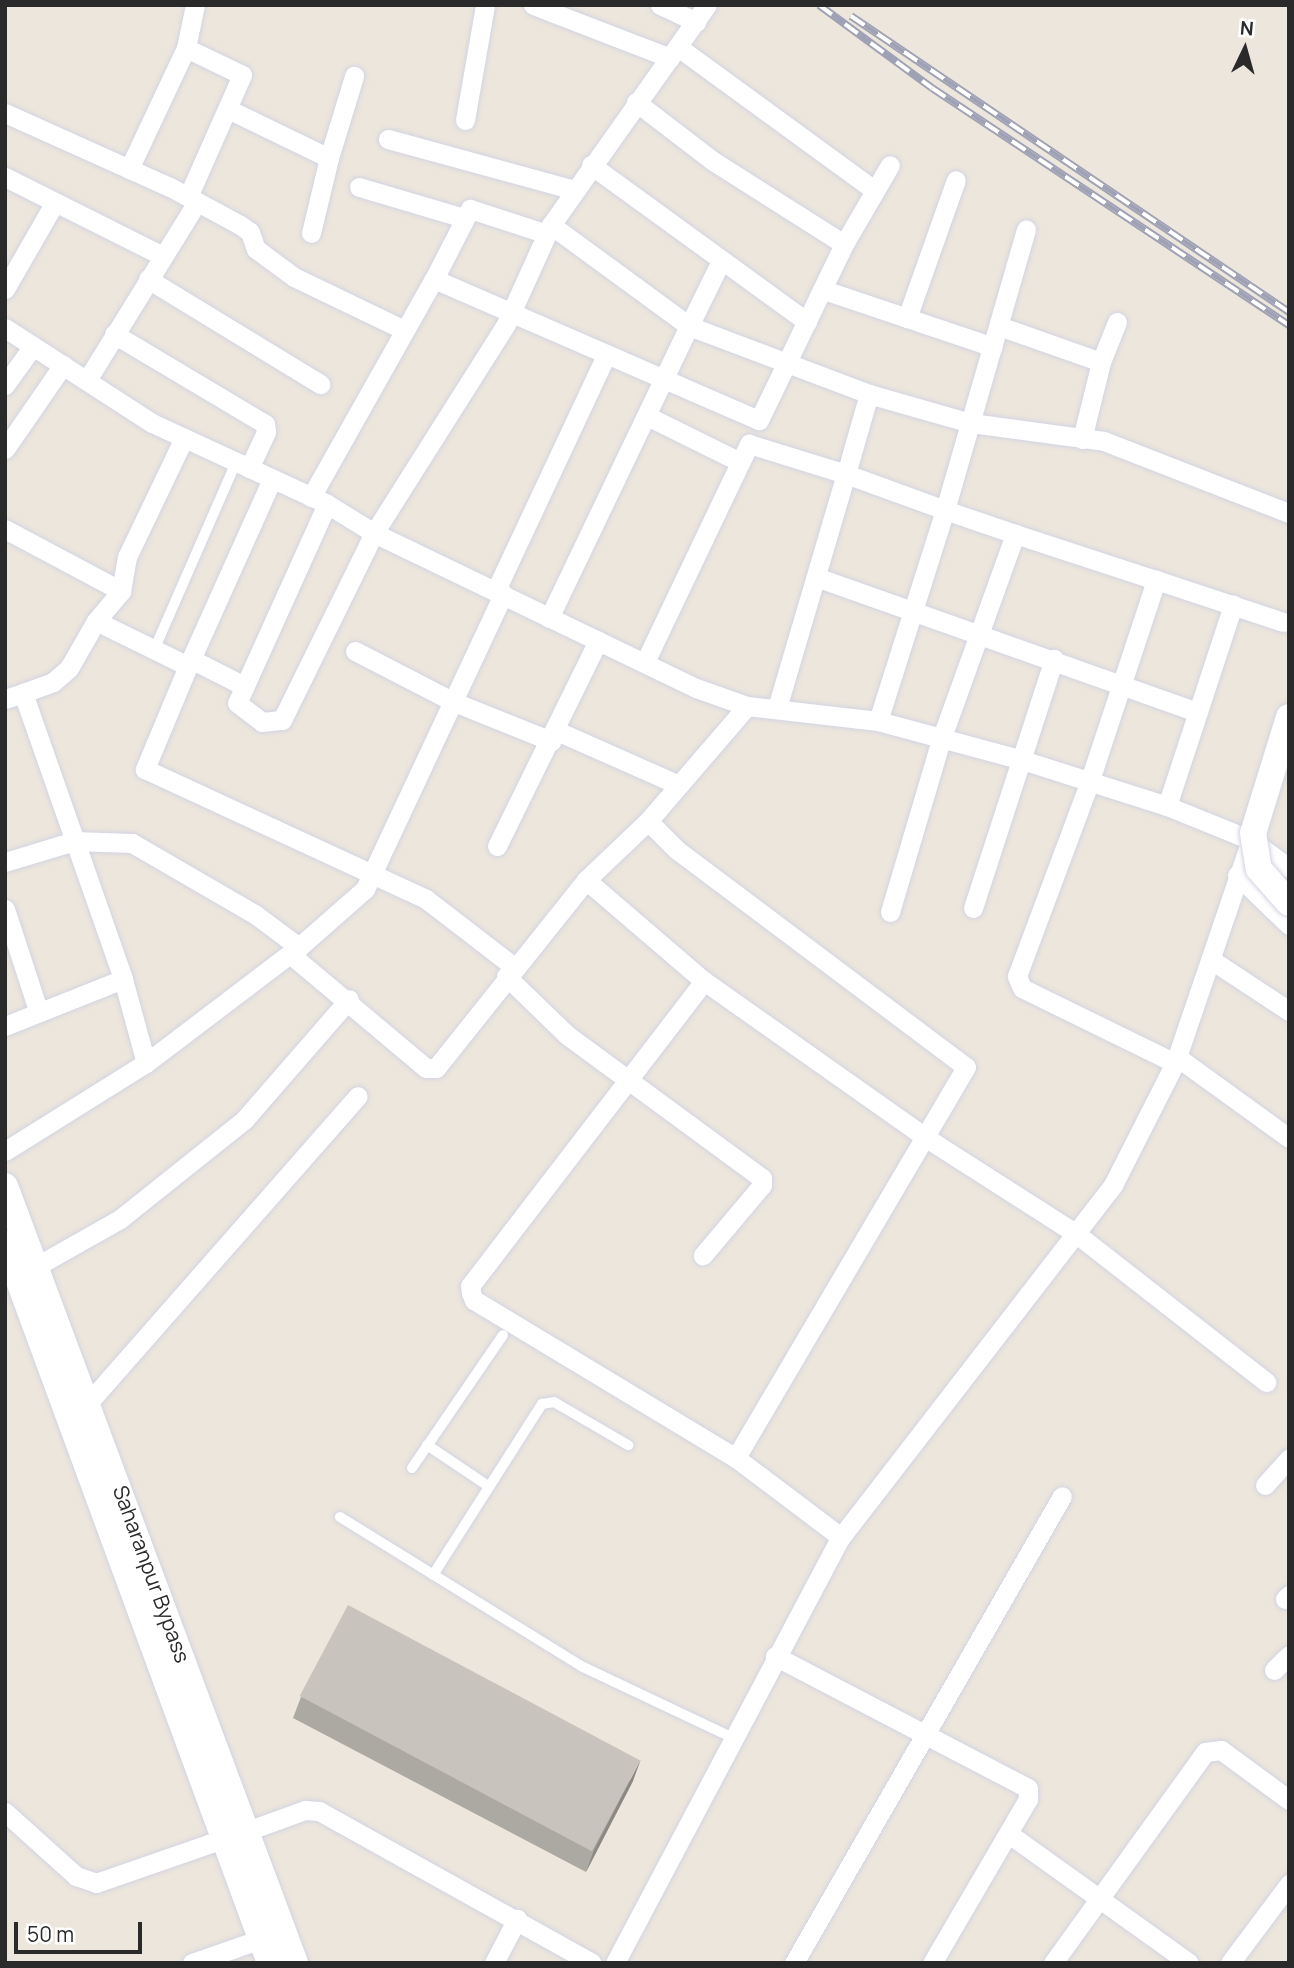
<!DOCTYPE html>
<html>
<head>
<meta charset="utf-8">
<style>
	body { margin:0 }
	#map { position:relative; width:1294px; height:1968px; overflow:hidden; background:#ede6dc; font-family:Manrope,sans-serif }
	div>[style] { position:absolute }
	.roads { filter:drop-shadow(0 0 2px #d2d4e3) drop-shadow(0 0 2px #d2d4e3) }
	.lane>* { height:10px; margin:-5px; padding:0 5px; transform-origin:5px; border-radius:5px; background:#fff }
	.street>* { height:19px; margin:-9.5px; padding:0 9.5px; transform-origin:9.5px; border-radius:9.5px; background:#fff }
	.secondary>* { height:26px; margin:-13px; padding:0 13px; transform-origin:13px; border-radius:13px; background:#fff }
	.rail>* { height:8px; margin-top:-4px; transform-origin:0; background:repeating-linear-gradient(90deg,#fff 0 16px,#9fa1b5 0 32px); box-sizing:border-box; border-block:2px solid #9fa1b5 }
	.bridges { filter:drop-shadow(0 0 2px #d2d4e3) drop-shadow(0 0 2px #d2d4e3) }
	.secondary-bridge>* { height:26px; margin:-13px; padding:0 13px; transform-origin:13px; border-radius:13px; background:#fff }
	.wall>* { inset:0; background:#aca8a2 }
	.shaded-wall>* { inset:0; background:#8c8884 }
	.building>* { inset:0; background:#c8c3bc; transform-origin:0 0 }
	span { translate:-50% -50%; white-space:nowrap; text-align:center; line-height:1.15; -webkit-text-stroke:5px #fff; paint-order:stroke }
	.street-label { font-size:21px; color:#2a2a2a }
	.frame { position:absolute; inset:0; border:7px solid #2a2a2a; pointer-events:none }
	.north { position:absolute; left:1210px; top:14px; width:70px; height:70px; -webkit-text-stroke:5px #fff; paint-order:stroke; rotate:5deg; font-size:19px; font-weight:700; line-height:28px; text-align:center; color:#2a2a2a }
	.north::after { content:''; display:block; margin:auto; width:24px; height:32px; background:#2a2a2a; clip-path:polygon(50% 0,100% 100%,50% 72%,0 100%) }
	.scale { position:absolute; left:14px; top:1922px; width:128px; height:32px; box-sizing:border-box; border:4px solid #2a2a2a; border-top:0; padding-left:9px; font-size:21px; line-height:24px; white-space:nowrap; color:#2a2a2a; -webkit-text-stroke:5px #fff; paint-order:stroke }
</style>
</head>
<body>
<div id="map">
	<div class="roads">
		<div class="lane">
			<div style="left:154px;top:650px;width:205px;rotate:-66.4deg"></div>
			<div style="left:427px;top:1445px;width:73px;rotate:33.9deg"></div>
			<div style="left:412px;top:1468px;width:161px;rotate:-55.6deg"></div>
			<div style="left:340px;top:1517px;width:283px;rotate:31.7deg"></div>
			<div style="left:581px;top:1666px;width:168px;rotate:25.3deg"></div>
			<div style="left:433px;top:1575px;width:203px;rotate:-57.5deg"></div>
			<div style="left:542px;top:1404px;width:12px;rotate:-9deg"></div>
			<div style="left:554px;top:1402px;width:86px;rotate:30.2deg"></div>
		</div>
		<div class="street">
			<div style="left:533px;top:5px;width:147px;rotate:21.1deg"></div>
			<div style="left:660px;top:5px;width:40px;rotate:25deg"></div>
			<div style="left:678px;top:47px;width:243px;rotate:36.1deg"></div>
			<div style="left:186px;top:48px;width:62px;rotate:25.7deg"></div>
			<div style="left:242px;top:75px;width:133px;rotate:113.9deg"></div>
			<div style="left:636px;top:102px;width:97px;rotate:37.5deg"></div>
			<div style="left:713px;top:161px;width:155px;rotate:32.4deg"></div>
			<div style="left:230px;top:110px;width:110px;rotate:25.9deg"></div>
			<div style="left:329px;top:158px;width:77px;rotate:103.5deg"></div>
			<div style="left:5px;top:113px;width:181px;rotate:24.2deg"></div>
			<div style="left:170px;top:187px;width:80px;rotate:28.5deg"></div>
			<div style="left:240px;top:225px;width:12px;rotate:35deg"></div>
			<div style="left:250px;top:232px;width:18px;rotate:71deg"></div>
			<div style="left:256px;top:249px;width:47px;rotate:36.4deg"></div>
			<div style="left:294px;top:277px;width:122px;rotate:25.7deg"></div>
			<div style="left:465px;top:120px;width:117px;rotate:-80.1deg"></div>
			<div style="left:388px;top:139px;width:193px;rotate:15.3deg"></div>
			<div style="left:329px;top:158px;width:86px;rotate:-73deg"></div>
			<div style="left:591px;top:165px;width:267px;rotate:36deg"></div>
			<div style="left:129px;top:169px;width:134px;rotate:-64.8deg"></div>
			<div style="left:186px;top:48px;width:44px;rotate:-78.2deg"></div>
			<div style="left:5px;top:177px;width:177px;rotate:26.6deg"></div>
			<div style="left:359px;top:187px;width:109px;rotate:16.4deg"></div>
			<div style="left:551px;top:225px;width:270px;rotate:-54.7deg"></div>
			<div style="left:148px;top:279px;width:202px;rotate:31.4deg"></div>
			<div style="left:434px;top:279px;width:79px;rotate:-62.8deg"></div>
			<div style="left:470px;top:209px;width:78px;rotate:18deg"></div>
			<div style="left:5px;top:289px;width:100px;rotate:-60.1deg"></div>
			<div style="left:824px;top:290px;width:178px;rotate:18.6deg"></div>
			<div style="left:907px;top:318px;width:146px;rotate:-70.5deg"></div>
			<div style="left:999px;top:326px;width:108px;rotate:19.4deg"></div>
			<div style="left:5px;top:328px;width:175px;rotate:32.9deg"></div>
			<div style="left:152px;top:423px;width:193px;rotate:24.8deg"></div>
			<div style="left:327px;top:504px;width:55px;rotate:31.7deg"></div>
			<div style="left:374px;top:533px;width:357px;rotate:25.7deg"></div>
			<div style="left:696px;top:688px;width:54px;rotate:19.4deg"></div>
			<div style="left:747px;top:706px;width:132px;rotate:6.5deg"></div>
			<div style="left:878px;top:721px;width:146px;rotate:15.1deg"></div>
			<div style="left:1019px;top:759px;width:155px;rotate:17.6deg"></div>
			<div style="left:1167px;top:806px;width:91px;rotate:22deg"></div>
			<div style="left:1251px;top:840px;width:47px;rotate:36.4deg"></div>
			<div style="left:114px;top:334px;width:176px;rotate:30.8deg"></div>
			<div style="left:265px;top:424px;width:8px;rotate:83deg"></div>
			<div style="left:266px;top:432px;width:40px;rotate:115deg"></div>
			<div style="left:87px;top:380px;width:209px;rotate:-58.3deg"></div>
			<div style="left:5px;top:385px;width:48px;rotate:-54.3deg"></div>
			<div style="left:647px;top:416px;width:104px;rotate:26.3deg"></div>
			<div style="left:1082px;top:439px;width:79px;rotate:-76.1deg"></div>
			<div style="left:1101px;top:362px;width:43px;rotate:-68.2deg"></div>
			<div style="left:5px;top:449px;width:102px;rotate:-55.4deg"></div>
			<div style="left:311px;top:497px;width:250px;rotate:-60.6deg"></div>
			<div style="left:434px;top:279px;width:354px;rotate:23.5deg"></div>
			<div style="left:759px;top:420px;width:195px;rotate:-64.2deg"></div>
			<div style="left:844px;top:244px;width:91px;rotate:-59.8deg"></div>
			<div style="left:327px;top:504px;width:218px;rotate:114.3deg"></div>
			<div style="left:237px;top:703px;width:31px;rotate:37deg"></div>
			<div style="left:262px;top:722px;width:20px;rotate:-6deg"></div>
			<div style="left:282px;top:720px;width:208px;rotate:-63.8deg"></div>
			<div style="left:374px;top:533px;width:247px;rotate:-57.7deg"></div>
			<div style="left:506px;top:324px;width:109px;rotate:-65.6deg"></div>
			<div style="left:551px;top:225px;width:171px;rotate:36.2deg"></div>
			<div style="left:689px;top:326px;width:72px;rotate:-63.8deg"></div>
			<div style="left:5px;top:529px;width:132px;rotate:28.1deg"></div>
			<div style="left:816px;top:577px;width:405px;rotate:19.5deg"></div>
			<div style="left:496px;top:590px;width:259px;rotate:-64.9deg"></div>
			<div style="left:549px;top:618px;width:324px;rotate:-64.4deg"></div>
			<div style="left:689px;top:326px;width:192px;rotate:20.7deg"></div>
			<div style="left:869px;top:394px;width:106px;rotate:15.9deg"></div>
			<div style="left:971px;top:423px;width:134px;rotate:7.7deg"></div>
			<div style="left:1104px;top:441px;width:199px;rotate:21.3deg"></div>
			<div style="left:96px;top:621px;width:102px;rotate:26.1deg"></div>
			<div style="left:188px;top:666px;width:205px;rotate:-65.8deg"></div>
			<div style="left:355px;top:651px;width:111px;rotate:27.3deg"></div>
			<div style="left:454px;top:702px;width:105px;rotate:21.9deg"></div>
			<div style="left:191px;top:659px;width:59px;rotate:27deg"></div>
			<div style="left:645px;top:662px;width:242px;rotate:-64.5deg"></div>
			<div style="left:749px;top:444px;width:102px;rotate:17.2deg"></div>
			<div style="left:846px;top:474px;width:83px;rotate:-74deg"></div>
			<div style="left:188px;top:666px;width:112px;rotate:112.7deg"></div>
			<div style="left:145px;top:769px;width:310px;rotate:24.8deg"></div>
			<div style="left:426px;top:899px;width:110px;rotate:37.6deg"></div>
			<div style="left:23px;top:693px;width:32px;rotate:-20deg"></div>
			<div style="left:53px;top:682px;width:21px;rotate:-41deg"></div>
			<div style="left:69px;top:668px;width:54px;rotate:-60.1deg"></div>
			<div style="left:96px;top:621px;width:39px;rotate:-50deg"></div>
			<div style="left:121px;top:591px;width:35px;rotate:-80deg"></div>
			<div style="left:127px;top:557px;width:132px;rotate:-64.4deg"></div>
			<div style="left:5px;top:699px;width:19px;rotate:-18deg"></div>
			<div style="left:23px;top:693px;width:303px;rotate:70.7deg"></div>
			<div style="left:123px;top:979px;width:87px;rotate:74.7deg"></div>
			<div style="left:747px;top:706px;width:152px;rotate:130.7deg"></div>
			<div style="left:648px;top:821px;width:41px;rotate:45deg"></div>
			<div style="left:677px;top:850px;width:361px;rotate:36.9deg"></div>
			<div style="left:966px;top:1067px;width:454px;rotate:120.5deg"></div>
			<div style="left:736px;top:1458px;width:131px;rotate:37deg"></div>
			<div style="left:777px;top:708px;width:244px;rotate:-73.6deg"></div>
			<div style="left:846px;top:474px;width:105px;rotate:20deg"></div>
			<div style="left:945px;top:510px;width:292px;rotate:-73.9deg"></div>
			<div style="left:878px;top:721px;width:221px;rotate:-72.4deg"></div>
			<div style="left:945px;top:510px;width:74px;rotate:18.9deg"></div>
			<div style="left:557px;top:731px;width:133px;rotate:23.9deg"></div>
			<div style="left:1167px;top:806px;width:212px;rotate:-71.8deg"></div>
			<div style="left:497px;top:846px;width:229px;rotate:-63.8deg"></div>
			<div style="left:5px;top:862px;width:72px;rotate:-16.9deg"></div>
			<div style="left:74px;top:841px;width:58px;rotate:2deg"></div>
			<div style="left:132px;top:843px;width:143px;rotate:30.1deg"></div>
			<div style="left:256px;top:915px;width:54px;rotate:36.7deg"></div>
			<div style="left:1237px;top:875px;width:72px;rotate:43.9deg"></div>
			<div style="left:586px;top:880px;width:155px;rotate:40.6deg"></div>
			<div style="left:704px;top:981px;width:271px;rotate:35.2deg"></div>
			<div style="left:925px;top:1137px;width:182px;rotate:32.6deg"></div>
			<div style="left:1078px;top:1235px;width:239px;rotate:38deg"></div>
			<div style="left:973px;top:908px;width:262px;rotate:-72deg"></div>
			<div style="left:5px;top:909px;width:106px;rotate:71.9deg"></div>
			<div style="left:890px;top:912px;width:183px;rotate:-73.5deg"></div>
			<div style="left:942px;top:737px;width:216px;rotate:-70.2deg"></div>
			<div style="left:1015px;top:534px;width:148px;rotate:18.1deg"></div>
			<div style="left:290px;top:954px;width:177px;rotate:40deg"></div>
			<div style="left:426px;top:1068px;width:10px"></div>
			<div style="left:436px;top:1068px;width:241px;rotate:-51.4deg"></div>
			<div style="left:586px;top:880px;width:86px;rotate:-43.6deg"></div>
			<div style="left:1213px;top:961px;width:91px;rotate:33.3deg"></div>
			<div style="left:506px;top:976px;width:85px;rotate:44deg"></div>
			<div style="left:567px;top:1035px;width:242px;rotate:36.3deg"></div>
			<div style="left:762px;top:1178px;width:7px;rotate:90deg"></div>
			<div style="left:762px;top:1185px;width:92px;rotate:130.1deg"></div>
			<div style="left:704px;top:981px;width:384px;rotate:127.5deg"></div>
			<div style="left:470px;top:1286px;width:7px;rotate:82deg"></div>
			<div style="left:471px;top:1293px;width:8px;rotate:67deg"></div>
			<div style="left:474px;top:1300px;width:306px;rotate:31.1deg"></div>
			<div style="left:5px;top:1026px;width:127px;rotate:-21.7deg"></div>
			<div style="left:1177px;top:1057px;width:138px;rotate:35.9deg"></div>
			<div style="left:1175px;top:1063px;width:170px;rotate:-153.9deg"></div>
			<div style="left:1022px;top:988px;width:13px;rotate:-113deg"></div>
			<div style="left:1017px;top:976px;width:206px;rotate:-69.5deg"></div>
			<div style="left:1089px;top:783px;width:214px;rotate:-71.7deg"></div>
			<div style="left:1156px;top:580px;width:134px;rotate:18.3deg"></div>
			<div style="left:5px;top:1151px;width:166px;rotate:-32deg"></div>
			<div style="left:146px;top:1063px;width:192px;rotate:-37.2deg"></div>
			<div style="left:299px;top:947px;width:88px;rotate:-41.3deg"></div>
			<div style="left:365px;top:889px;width:326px;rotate:-64.9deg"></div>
			<div style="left:26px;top:1272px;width:108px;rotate:-29.4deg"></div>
			<div style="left:120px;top:1219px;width:159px;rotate:-38.6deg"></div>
			<div style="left:244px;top:1120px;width:160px;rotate:-49deg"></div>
			<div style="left:89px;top:1402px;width:407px;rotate:-48.7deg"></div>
			<div style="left:1265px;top:1485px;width:36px;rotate:-48deg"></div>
			<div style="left:1285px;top:1599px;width:6px;rotate:-45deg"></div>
			<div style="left:775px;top:1656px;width:285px;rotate:27.6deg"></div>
			<div style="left:1028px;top:1788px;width:11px;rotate:90deg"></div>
			<div style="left:1028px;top:1799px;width:190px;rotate:120.3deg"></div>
			<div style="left:1274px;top:1670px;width:21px;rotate:-45deg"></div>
			<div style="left:5px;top:1812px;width:96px;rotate:42deg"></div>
			<div style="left:76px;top:1876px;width:21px;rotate:19deg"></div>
			<div style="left:96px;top:1883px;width:138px;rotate:-19.1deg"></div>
			<div style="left:247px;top:1831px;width:62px;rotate:-19.9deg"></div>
			<div style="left:305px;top:1810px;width:14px;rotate:4deg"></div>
			<div style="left:319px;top:1811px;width:312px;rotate:29.1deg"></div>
			<div style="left:1009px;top:1834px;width:221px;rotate:35.6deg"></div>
			<div style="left:192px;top:1963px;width:73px;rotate:-19.2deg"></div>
			<div style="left:494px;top:1963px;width:50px;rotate:-62.4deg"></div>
			<div style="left:615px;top:1963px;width:482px;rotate:-62.1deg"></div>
			<div style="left:841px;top:1537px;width:445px;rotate:-52.3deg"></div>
			<div style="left:1113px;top:1185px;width:137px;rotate:-63.1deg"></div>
			<div style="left:1175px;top:1063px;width:236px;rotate:-71.2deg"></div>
			<div style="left:794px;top:1963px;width:538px;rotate:-60.15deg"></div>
			<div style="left:1053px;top:1963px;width:260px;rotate:-54.2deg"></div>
			<div style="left:1205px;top:1752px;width:16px;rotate:-7deg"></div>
			<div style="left:1221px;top:1750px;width:84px;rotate:36.3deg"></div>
			<div style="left:1230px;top:1963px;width:99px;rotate:-53.2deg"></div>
		</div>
		<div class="secondary">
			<div style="left:5px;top:1186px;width:829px;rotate:69.53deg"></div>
			<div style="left:5px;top:1243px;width:767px;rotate:69.79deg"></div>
		</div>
	</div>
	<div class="rail">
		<div style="left:819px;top:5px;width:140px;rotate:36.3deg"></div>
		<div style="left:932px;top:88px;width:429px;rotate:33.6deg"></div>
		<div style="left:851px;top:16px;width:529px;rotate:34.05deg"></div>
	</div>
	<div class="bridges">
		<div class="secondary-bridge">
			<div style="left:1289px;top:717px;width:121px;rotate:107.2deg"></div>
			<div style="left:1253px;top:833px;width:36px;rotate:81deg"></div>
			<div style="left:1259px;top:869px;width:45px;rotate:48.6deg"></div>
		</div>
	</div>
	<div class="wall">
		<div style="clip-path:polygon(301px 1697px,633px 1781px,586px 1872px,293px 1718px)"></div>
	</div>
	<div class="shaded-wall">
		<div style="clip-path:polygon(641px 1759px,633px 1781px,586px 1872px,594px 1850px)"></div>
	</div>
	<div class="building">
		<div style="left:348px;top:1605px;width:331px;height:103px;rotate:28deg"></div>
	</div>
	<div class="street-label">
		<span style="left:152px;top:1574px;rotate:70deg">Saharanpur Bypass</span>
	</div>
	<div class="frame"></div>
	<div class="north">N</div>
	<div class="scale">50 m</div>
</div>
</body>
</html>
